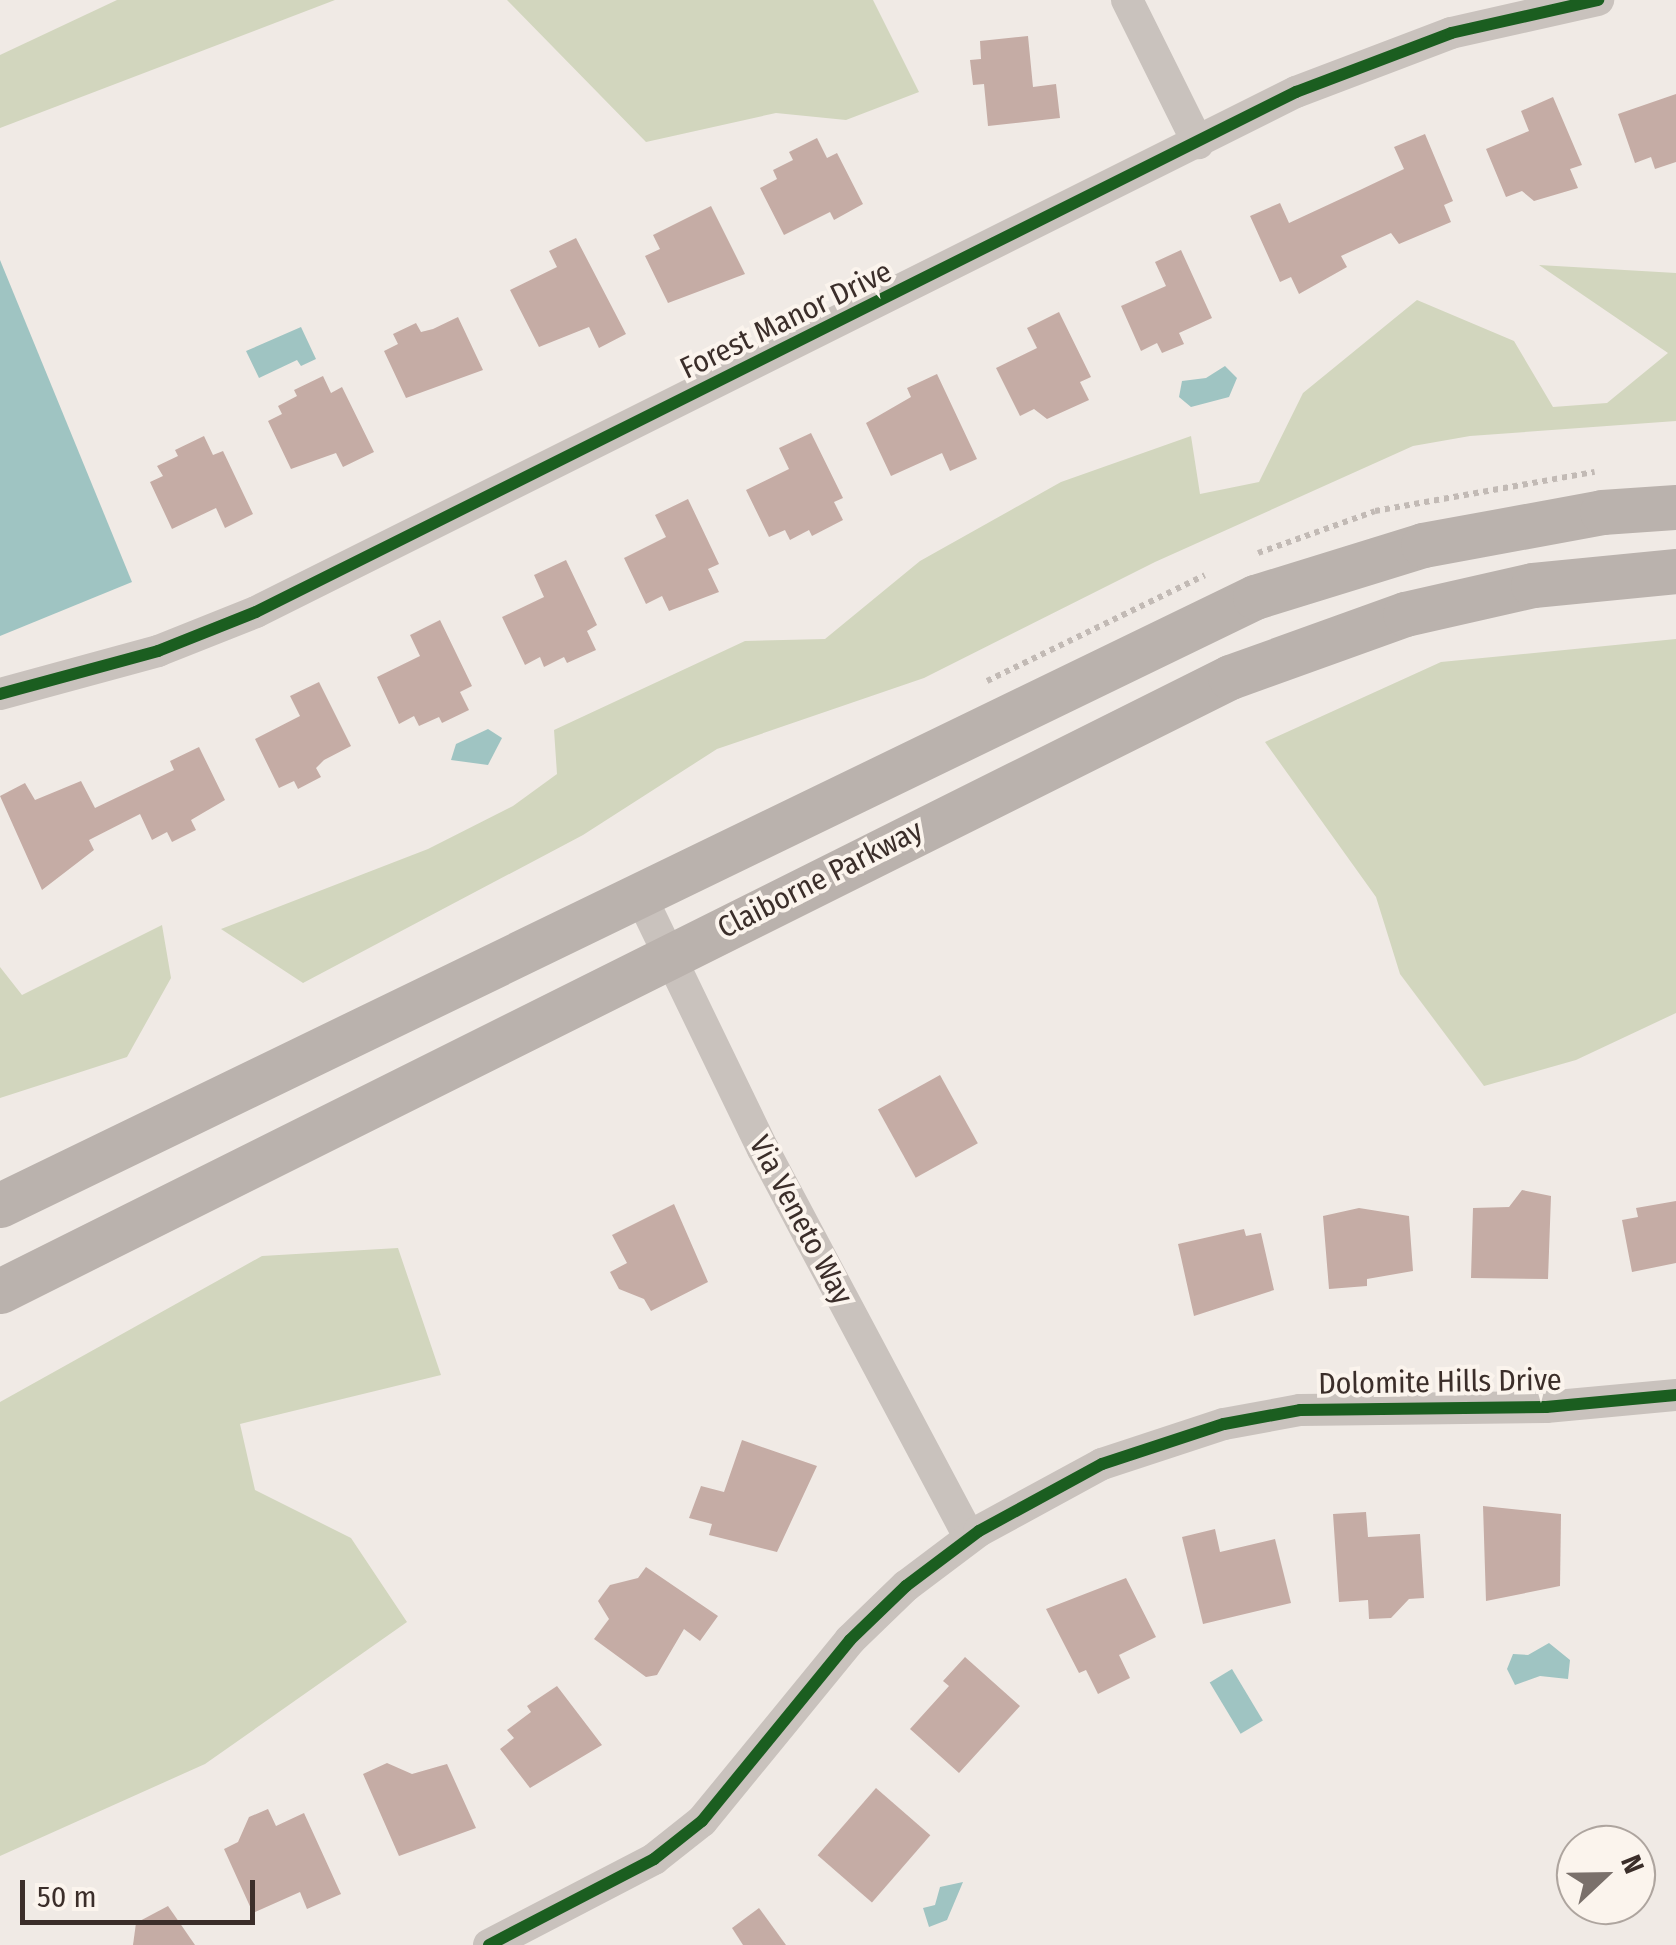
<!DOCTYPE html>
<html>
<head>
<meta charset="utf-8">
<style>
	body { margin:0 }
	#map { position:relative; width:1676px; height:1945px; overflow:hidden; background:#f0eae5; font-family:"Fira Sans Condensed",sans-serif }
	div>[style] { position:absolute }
	.green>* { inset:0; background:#d2d6be }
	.water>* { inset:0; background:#9fc4c2; transform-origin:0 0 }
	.building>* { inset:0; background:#c5aca5; transform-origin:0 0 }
	.path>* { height:6px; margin-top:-3px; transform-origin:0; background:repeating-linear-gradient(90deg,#c2bab5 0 5px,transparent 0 10px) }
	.minor>* { height:32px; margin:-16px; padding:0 16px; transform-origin:16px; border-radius:16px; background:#c9c2bd }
	.secondary>* { height:45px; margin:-22.5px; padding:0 22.5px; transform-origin:22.5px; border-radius:22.5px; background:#bab2ad }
	.cycleway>* { height:12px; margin:-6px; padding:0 6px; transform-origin:6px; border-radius:6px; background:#1b5e20 }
	span { translate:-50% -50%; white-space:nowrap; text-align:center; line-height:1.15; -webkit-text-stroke:8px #fbf4ed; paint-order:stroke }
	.street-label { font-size:30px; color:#3b2e2a }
	.north { position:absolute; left:1556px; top:1825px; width:100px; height:100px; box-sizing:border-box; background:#fbf4ed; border:2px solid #aea59f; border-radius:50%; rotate:68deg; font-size:28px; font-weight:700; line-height:40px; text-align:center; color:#3b2e2a }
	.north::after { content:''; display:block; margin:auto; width:35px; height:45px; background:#7a706b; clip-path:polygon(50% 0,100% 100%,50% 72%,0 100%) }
	.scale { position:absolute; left:20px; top:1880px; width:235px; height:45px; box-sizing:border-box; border:5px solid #3b2e2a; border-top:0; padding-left:12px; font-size:30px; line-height:35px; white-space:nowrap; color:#3b2e2a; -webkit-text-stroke:8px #fbf4ed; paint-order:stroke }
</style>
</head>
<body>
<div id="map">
	<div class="green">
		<div style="clip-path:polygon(117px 0,335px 0,0 128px,0 55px)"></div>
		<div style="clip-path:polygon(507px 0,873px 0,919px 92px,846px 120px,776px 113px,646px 142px)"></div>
		<div style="clip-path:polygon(1539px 265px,1676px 273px,1676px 421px,1470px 436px,1413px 446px,1155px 562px,924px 678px,717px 749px,583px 835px,303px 983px,221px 929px,428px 849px,513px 806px,557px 774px,554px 730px,745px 641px,825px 639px,920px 561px,1061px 482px,1191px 436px,1200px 494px,1259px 482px,1303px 393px,1417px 300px,1514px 341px,1553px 407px,1607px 403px,1668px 353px)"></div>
		<div style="clip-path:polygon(1676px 639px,1676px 1013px,1576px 1060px,1484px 1086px,1400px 974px,1376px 897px,1265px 742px,1441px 662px)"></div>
		<div style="clip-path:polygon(162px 925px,171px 978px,127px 1057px,0 1098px,0 967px,22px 995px)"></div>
		<div style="clip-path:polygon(398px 1248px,441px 1375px,240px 1424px,255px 1490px,351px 1538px,407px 1622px,205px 1764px,0 1856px,0 1402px,262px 1256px)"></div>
	</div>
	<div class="water">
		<div style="clip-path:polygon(0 260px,132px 582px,0 636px)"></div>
		<div style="clip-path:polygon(301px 327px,316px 359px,301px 366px,297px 360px,259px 378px,246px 351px)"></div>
		<div style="clip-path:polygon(1225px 366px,1237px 378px,1229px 397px,1191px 407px,1179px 397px,1182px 381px,1206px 378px)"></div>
		<div style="clip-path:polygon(488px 729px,502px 738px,488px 765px,451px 760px,456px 744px)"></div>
		<div style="clip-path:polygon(1549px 1643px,1570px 1660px,1568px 1679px,1540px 1676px,1515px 1685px,1507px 1669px,1513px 1654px,1528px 1655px)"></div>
		<div style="left:1232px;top:1669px;width:60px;height:26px;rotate:59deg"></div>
		<div style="clip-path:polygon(963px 1882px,947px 1920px,929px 1927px,923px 1908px,935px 1905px,940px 1887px)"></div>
	</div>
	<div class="building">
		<div style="clip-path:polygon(1028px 36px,1033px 87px,1056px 84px,1060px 118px,988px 126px,984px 84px,973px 85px,970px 60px,981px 59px,980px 41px)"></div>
		<div style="clip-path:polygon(1676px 94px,1676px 162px,1655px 169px,1651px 157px,1635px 163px,1618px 114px)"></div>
		<div style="clip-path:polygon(1553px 97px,1582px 165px,1570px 169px,1578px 188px,1534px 201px,1522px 191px,1506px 197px,1486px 149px,1529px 131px,1521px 111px)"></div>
		<div style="clip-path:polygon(1425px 134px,1453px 201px,1444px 205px,1451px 222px,1399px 244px,1391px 233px,1341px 256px,1347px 267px,1299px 294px,1291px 277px,1280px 282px,1250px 216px,1280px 203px,1289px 223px,1360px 190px,1404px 169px,1394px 147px)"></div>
		<div style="clip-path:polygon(817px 138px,827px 158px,837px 153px,863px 204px,834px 220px,830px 212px,784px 235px,760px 188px,777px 179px,773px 170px,793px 160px,789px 152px)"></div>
		<div style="clip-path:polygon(711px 206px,745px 274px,668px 303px,645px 256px,660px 249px,653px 235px)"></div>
		<div style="clip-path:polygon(576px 238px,626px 334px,599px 348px,589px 327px,539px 347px,510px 290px,557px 267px,549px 251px)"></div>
		<div style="clip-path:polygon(1181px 250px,1212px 318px,1179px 333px,1184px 344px,1162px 353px,1157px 343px,1141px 351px,1121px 306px,1166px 286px,1155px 262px)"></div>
		<div style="clip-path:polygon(1059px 312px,1091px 377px,1080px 382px,1089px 400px,1047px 419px,1034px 409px,1020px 416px,996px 368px,1037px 348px,1027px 328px)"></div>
		<div style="clip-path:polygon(458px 317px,483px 370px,406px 398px,384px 351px,398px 344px,393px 334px,416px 323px,421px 332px,433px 329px)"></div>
		<div style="clip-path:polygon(937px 374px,977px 459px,950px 471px,942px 453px,891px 476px,866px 423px,911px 397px,907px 388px)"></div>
		<div style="clip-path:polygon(323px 376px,331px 393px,342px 387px,374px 452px,343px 467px,336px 453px,291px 469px,268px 421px,282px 414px,278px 406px,297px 396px,294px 390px)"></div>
		<div style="clip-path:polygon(811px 433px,843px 498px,834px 502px,843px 520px,812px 536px,809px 530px,790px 540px,785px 530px,769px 537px,746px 490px,789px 469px,779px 448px)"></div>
		<div style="clip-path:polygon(204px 436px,213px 455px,223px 451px,253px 514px,225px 528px,216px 508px,172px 529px,150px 482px,163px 476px,157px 466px,178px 456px,175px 450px)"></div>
		<div style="clip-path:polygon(688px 499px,719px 564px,708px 569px,719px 592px,669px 611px,662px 596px,646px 604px,624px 558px,666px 537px,655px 515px)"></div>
		<div style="clip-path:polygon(566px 560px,597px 625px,587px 631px,596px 650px,567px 663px,564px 657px,544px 667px,540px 657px,525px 665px,502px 617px,544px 597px,534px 575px)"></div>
		<div style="clip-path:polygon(440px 620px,472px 686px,460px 692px,469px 710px,442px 723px,439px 717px,419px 726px,414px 716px,399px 724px,377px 677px,420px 656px,410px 635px)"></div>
		<div style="clip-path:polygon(319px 682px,351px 746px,324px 760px,316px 768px,321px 777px,298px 789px,294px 781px,279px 788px,255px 739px,300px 716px,290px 696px)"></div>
		<div style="clip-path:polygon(199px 747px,225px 800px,191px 820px,196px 830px,172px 842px,167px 832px,152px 840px,140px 814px,89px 840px,94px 850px,42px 890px,0 796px,25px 783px,35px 800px,81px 781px,95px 808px,174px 770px,170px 761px)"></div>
		<div style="left:940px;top:1075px;width:78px;height:71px;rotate:61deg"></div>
		<div style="clip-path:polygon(1522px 1190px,1551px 1196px,1548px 1279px,1471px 1278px,1473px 1208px,1509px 1207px)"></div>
		<div style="clip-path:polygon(1676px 1201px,1676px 1263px,1632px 1272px,1622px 1220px,1638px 1217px,1636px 1208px)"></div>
		<div style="clip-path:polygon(674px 1204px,708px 1282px,651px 1311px,644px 1299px,619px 1289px,610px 1272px,627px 1263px,612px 1235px)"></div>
		<div style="clip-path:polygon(1359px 1208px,1409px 1216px,1413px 1271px,1367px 1279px,1367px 1286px,1329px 1289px,1323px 1216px)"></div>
		<div style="clip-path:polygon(1244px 1229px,1246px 1236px,1261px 1233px,1274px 1290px,1194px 1316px,1178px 1244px)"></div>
		<div style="clip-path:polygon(742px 1440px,817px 1466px,777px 1552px,709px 1535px,712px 1524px,689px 1518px,701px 1486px,724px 1492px)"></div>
		<div style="clip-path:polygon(1483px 1506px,1561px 1514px,1560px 1586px,1486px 1601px)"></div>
		<div style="clip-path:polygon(1366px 1512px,1368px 1537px,1420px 1534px,1424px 1598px,1409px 1599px,1391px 1618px,1369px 1619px,1368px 1600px,1339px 1602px,1333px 1514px)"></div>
		<div style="clip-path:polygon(1215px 1529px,1220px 1552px,1275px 1539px,1291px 1603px,1203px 1624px,1182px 1537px)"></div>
		<div style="clip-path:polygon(646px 1567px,718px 1616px,700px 1641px,684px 1629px,657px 1675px,646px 1677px,594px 1639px,609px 1619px,598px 1601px,610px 1585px,638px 1578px)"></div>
		<div style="clip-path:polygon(1126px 1578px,1156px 1637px,1119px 1655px,1130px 1678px,1098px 1694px,1086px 1670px,1079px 1673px,1046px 1609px)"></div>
		<div style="clip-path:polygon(965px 1657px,1020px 1706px,959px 1773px,910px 1729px,949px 1686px,943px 1681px)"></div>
		<div style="clip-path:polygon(557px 1686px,602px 1745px,530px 1788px,500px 1749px,514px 1738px,507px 1730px,531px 1712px,527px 1706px)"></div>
		<div style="clip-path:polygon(387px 1763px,412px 1774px,447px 1764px,476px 1828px,399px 1856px,363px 1774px)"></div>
		<div style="left:876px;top:1788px;width:72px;height:89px;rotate:41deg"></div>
		<div style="clip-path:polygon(268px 1809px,276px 1826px,304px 1813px,341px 1894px,307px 1909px,300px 1892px,253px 1913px,224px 1849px,238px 1842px,249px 1817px)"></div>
		<div style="clip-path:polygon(168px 1906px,195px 1945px,133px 1945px,136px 1923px)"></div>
		<div style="clip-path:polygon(759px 1908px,786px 1945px,743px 1945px,732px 1928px)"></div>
	</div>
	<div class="path">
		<div style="left:1258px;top:553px;width:124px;rotate:-19.7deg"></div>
		<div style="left:1375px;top:511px;width:223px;rotate:-10.1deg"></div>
		<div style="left:987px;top:681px;width:242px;rotate:-25.9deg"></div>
	</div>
	<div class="minor">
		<div style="left:1127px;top:0;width:160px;rotate:63.6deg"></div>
		<div style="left:0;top:694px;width:164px;rotate:-15.2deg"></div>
		<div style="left:158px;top:651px;width:105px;rotate:-21.7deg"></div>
		<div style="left:256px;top:612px;width:1163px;rotate:-26.57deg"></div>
		<div style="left:1296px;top:92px;width:166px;rotate:-20.8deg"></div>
		<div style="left:1451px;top:33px;width:151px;rotate:-12.7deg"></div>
		<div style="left:642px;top:899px;width:278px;rotate:64.2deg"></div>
		<div style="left:763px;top:1149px;width:439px;rotate:62deg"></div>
		<div style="left:489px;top:1945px;width:186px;rotate:-27.5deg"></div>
		<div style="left:654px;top:1859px;width:61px;rotate:-38.4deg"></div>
		<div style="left:702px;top:1821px;width:234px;rotate:-50.7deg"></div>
		<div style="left:850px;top:1640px;width:78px;rotate:-44deg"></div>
		<div style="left:906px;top:1586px;width:91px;rotate:-37deg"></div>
		<div style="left:979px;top:1531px;width:140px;rotate:-28.6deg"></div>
		<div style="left:1102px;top:1464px;width:128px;rotate:-18.2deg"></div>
		<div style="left:1224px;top:1424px;width:77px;rotate:-10.4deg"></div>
		<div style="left:1300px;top:1410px;width:246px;rotate:-0.7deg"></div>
		<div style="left:1546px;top:1407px;width:131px;rotate:-5.3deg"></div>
	</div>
	<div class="secondary">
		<div style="left:0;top:1205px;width:1395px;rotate:-25.85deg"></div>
		<div style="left:1255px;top:597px;width:176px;rotate:-17.2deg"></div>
		<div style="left:1423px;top:545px;width:182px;rotate:-10.4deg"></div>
		<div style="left:1602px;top:512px;width:74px;rotate:-3.9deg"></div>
		<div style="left:0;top:1291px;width:1375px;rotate:-26.53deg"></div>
		<div style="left:1230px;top:677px;width:186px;rotate:-19.8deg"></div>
		<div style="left:1405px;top:614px;width:131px;rotate:-12.8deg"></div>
		<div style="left:1533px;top:585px;width:144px;rotate:-5.6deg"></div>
	</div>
	<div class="cycleway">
		<div style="left:0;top:694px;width:164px;rotate:-15.2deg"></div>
		<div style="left:158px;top:651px;width:105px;rotate:-21.7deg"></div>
		<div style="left:256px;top:612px;width:1163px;rotate:-26.57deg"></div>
		<div style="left:1296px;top:92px;width:166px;rotate:-20.8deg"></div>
		<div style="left:1451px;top:33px;width:151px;rotate:-12.7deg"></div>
		<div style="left:489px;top:1945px;width:186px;rotate:-27.5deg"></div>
		<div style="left:654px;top:1859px;width:61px;rotate:-38.4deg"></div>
		<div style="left:702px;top:1821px;width:234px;rotate:-50.7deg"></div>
		<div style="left:850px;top:1640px;width:78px;rotate:-44deg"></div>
		<div style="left:906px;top:1586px;width:91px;rotate:-37deg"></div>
		<div style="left:979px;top:1531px;width:140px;rotate:-28.6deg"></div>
		<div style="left:1102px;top:1464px;width:128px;rotate:-18.2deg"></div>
		<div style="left:1224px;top:1424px;width:77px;rotate:-10.4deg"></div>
		<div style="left:1300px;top:1410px;width:246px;rotate:-0.7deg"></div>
		<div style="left:1546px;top:1407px;width:131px;rotate:-5.3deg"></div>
	</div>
	<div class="street-label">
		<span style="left:786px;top:320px;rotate:-26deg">Forest Manor Drive</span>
		<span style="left:820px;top:879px;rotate:-27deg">Claiborne Parkway</span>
		<span style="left:801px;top:1220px;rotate:62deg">Via Veneto Way</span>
		<span style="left:1440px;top:1382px;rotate:-1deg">Dolomite Hills Drive</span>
	</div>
	<div class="north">N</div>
	<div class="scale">50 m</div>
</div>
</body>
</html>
